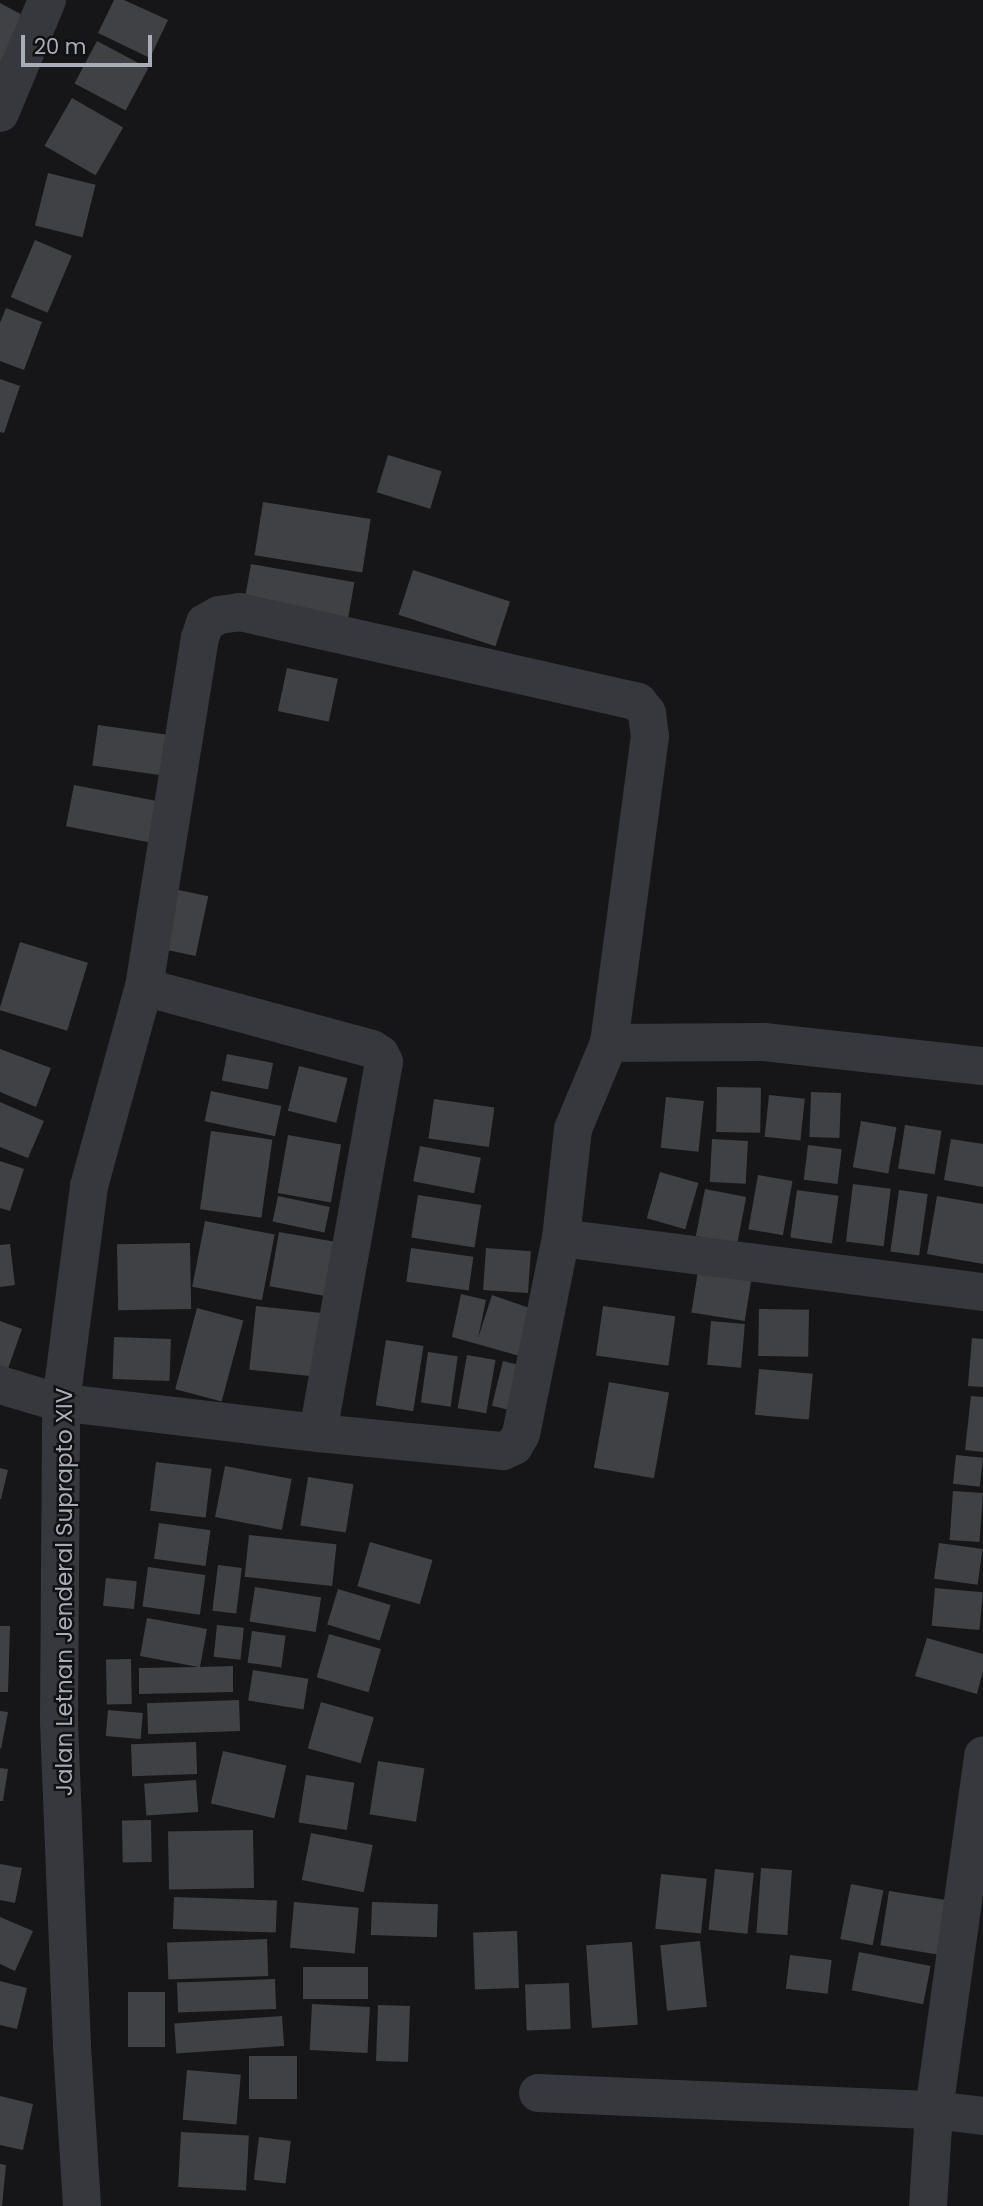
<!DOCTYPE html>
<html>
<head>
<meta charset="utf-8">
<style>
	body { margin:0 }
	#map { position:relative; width:983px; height:2206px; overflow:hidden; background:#161618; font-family:Poppins,sans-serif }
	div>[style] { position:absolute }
	.building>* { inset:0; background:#404145; transform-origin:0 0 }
	.street>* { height:38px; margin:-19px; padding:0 19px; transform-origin:19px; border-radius:19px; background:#37383d }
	span { translate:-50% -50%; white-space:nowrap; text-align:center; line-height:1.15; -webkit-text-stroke:5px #111113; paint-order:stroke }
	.street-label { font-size:23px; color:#a8adb8 }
	.scale { position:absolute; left:21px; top:35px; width:131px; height:32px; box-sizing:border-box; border:4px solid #a8adb8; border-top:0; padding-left:9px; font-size:21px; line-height:24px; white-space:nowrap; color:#a8adb8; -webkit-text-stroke:5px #111113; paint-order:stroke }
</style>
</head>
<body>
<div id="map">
	<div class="building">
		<div style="clip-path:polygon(114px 0,124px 0,168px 20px,150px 58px,98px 33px)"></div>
		<div style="clip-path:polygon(0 3px,28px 18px,0 64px)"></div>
		<div style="left:97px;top:41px;width:58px;height:48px;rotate:28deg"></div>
		<div style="left:72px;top:98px;width:59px;height:55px;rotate:30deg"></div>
		<div style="left:48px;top:173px;width:49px;height:54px;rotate:14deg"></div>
		<div style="left:35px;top:240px;width:40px;height:62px;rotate:23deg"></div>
		<div style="clip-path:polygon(6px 308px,42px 322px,24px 370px,0 361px,0 323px)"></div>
		<div style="clip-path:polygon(0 379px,20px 386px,4px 433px,0 432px)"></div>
		<div style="left:388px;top:455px;width:56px;height:39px;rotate:17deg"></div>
		<div style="left:263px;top:502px;width:109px;height:54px;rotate:9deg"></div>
		<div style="left:251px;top:564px;width:105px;height:43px;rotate:10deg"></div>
		<div style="left:413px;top:570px;width:102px;height:47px;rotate:18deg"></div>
		<div style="left:287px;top:668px;width:52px;height:44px;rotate:12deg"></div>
		<div style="left:98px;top:725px;width:77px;height:41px;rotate:8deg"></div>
		<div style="left:74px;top:785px;width:87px;height:42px;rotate:11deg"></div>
		<div style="left:174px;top:889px;width:35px;height:61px;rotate:12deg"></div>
		<div style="left:20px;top:942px;width:71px;height:71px;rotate:17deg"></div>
		<div style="clip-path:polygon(0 1049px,51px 1068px,36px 1107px,0 1092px)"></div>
		<div style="left:227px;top:1054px;width:47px;height:27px;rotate:11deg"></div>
		<div style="left:299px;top:1066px;width:50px;height:46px;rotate:14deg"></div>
		<div style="left:717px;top:1087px;width:44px;height:45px;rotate:1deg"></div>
		<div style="left:211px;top:1091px;width:72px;height:31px;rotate:12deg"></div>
		<div style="left:811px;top:1092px;width:30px;height:45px;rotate:2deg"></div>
		<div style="left:769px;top:1095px;width:36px;height:42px;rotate:6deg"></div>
		<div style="left:666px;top:1097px;width:38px;height:51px;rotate:6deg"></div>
		<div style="left:434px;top:1099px;width:61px;height:40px;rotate:8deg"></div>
		<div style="clip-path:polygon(0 1102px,44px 1121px,28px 1158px,0 1147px)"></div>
		<div style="left:861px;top:1121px;width:36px;height:47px;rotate:10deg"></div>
		<div style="left:905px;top:1125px;width:37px;height:44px;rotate:9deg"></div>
		<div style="left:211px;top:1131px;width:62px;height:79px;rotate:8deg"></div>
		<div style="left:288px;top:1135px;width:54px;height:59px;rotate:10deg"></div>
		<div style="left:712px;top:1139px;width:36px;height:43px;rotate:3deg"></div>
		<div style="clip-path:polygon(951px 1139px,983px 1144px,983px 1187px,944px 1180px)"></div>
		<div style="left:808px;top:1145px;width:34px;height:35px;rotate:7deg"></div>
		<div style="left:420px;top:1146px;width:62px;height:36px;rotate:11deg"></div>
		<div style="clip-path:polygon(0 1161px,24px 1169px,10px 1211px,0 1208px)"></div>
		<div style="left:660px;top:1172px;width:40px;height:48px;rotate:16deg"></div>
		<div style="left:758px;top:1175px;width:35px;height:55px;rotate:10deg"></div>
		<div style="left:853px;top:1184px;width:38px;height:58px;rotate:7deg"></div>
		<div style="left:705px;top:1189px;width:42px;height:48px;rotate:11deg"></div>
		<div style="left:797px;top:1190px;width:42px;height:48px;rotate:8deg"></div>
		<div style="left:899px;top:1190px;width:29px;height:62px;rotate:8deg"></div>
		<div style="left:418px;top:1195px;width:64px;height:43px;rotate:9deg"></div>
		<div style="left:278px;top:1196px;width:53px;height:26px;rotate:12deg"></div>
		<div style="clip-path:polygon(937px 1196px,983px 1204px,983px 1264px,927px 1254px)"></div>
		<div style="left:205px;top:1221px;width:71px;height:67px;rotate:11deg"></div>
		<div style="left:279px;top:1232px;width:64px;height:55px;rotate:10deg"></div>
		<div style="left:190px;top:1243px;width:66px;height:73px;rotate:89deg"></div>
		<div style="clip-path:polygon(10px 1244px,15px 1285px,0 1287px,0 1245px)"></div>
		<div style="left:411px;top:1248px;width:63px;height:34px;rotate:8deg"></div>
		<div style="left:486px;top:1248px;width:45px;height:42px;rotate:4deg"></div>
		<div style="left:698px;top:1271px;width:54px;height:42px;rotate:9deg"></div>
		<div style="clip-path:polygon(461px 1294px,486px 1300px,478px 1338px,492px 1295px,538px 1311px,523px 1357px,452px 1337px)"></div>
		<div style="left:256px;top:1306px;width:71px;height:64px;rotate:6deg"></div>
		<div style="left:603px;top:1306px;width:73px;height:50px;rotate:8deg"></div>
		<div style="left:197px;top:1308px;width:48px;height:84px;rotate:15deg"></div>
		<div style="left:759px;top:1309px;width:50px;height:47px;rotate:1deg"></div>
		<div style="clip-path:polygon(0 1321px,22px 1329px,5px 1377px,0 1376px)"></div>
		<div style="left:711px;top:1321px;width:34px;height:44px;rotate:5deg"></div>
		<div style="left:114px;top:1337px;width:57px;height:42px;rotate:2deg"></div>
		<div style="clip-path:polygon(972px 1338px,983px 1339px,983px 1387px,968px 1386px)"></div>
		<div style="left:386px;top:1340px;width:38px;height:66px;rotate:9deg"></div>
		<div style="left:428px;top:1352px;width:30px;height:51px;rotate:8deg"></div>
		<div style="left:467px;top:1355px;width:29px;height:54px;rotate:10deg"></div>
		<div style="left:503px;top:1361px;width:30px;height:46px;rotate:14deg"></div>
		<div style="left:759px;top:1369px;width:54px;height:46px;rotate:5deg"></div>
		<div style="left:609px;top:1382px;width:61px;height:87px;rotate:10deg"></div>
		<div style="clip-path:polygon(971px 1396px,983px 1397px,983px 1452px,965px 1450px)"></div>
		<div style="left:956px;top:1455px;width:27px;height:29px;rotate:6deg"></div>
		<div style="left:156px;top:1462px;width:56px;height:49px;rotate:7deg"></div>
		<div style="left:225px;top:1466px;width:68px;height:52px;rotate:11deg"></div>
		<div style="clip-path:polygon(0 1468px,8px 1470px,1px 1499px,0 1499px)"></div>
		<div style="left:308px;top:1477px;width:46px;height:49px;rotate:9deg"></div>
		<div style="left:953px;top:1491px;width:30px;height:49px;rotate:4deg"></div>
		<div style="left:159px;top:1523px;width:52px;height:36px;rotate:8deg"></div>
		<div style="left:249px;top:1535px;width:88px;height:42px;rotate:6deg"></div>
		<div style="left:370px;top:1542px;width:65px;height:46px;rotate:16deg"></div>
		<div style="left:939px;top:1543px;width:44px;height:36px;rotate:8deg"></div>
		<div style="left:218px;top:1565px;width:24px;height:46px;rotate:7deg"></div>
		<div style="left:148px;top:1567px;width:58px;height:40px;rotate:8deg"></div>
		<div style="left:106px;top:1578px;width:31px;height:28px;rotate:6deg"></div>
		<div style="left:255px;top:1587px;width:67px;height:35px;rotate:9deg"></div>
		<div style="left:935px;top:1588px;width:48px;height:38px;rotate:5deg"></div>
		<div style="left:338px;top:1589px;width:55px;height:37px;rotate:17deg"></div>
		<div style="clip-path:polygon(147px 1618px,207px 1629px,200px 1667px,233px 1666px,233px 1692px,139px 1694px,139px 1668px,198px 1667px,140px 1656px)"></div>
		<div style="left:217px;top:1625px;width:27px;height:32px;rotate:6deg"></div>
		<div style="clip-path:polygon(0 1626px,10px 1626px,8px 1692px,0 1692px)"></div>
		<div style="left:252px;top:1631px;width:34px;height:32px;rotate:8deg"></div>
		<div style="left:329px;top:1634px;width:54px;height:45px;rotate:16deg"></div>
		<div style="clip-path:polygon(927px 1638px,983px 1654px,983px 1671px,977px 1694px,915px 1676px)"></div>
		<div style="left:131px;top:1659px;width:45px;height:25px;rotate:89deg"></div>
		<div style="left:253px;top:1670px;width:56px;height:31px;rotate:9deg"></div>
		<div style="left:239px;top:1700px;width:31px;height:92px;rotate:88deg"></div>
		<div style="left:321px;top:1702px;width:55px;height:48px;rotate:16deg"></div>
		<div style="left:108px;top:1710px;width:35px;height:26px;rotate:5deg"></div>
		<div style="clip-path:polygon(0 1711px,8px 1712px,1px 1749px,0 1748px)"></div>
		<div style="left:196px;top:1742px;width:32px;height:65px;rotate:88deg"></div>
		<div style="left:223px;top:1751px;width:65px;height:54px;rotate:13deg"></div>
		<div style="left:378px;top:1761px;width:47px;height:54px;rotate:9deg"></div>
		<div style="clip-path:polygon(0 1768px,8px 1769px,3px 1801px,0 1801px)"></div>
		<div style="left:306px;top:1775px;width:49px;height:48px;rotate:9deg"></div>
		<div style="left:196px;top:1780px;width:32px;height:52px;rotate:86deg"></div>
		<div style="left:151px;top:1820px;width:42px;height:29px;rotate:89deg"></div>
		<div style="left:253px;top:1830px;width:58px;height:85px;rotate:89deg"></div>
		<div style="left:311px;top:1833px;width:63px;height:48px;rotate:11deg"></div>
		<div style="clip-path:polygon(0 1864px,22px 1868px,15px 1903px,0 1900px)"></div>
		<div style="left:761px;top:1868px;width:31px;height:65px;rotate:4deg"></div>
		<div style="left:715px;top:1869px;width:39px;height:61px;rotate:6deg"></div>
		<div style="left:661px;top:1874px;width:46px;height:55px;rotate:6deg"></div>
		<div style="left:851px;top:1884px;width:33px;height:56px;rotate:11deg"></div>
		<div style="left:889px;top:1891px;width:58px;height:55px;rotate:9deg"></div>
		<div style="left:174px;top:1897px;width:103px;height:32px;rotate:2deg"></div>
		<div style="left:294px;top:1902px;width:65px;height:46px;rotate:5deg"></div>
		<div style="left:372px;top:1902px;width:66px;height:33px;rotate:2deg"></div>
		<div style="clip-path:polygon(0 1917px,33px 1931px,15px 1971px,0 1964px)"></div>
		<div style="left:517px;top:1931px;width:57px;height:44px;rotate:88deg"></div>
		<div style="left:267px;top:1939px;width:37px;height:100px;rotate:88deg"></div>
		<div style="left:700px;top:1941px;width:66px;height:40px;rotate:84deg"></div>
		<div style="left:632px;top:1942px;width:83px;height:46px;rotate:86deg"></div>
		<div style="left:859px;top:1952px;width:73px;height:39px;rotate:11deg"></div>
		<div style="left:790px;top:1955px;width:42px;height:34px;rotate:7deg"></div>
		<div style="left:368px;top:1967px;width:32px;height:65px;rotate:90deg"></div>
		<div style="left:275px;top:1979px;width:30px;height:98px;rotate:88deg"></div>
		<div style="clip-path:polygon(0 1981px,27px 1988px,17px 2029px,0 2025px)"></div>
		<div style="left:569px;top:1983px;width:46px;height:44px;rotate:88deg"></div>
		<div style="left:128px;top:1992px;width:37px;height:55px"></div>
		<div style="left:312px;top:2004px;width:58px;height:46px;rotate:3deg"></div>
		<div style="left:378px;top:2005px;width:32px;height:56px;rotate:2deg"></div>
		<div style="left:282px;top:2016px;width:30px;height:108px;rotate:86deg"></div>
		<div style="left:249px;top:2056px;width:48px;height:43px"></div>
		<div style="left:187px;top:2070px;width:54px;height:50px;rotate:5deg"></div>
		<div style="clip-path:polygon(0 2096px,33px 2104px,23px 2150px,0 2145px)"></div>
		<div style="left:181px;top:2132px;width:68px;height:55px;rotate:3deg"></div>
		<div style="left:259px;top:2137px;width:32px;height:43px;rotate:7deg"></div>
		<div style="clip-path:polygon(0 2164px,6px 2165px,2px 2206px,0 2206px)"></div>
	</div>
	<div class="street">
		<div style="left:0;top:113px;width:122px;rotate:-67.4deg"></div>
		<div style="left:144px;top:987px;width:236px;rotate:15.2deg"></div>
		<div style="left:372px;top:1049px;width:9px;rotate:32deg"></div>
		<div style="left:380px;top:1054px;width:9px;rotate:63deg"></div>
		<div style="left:384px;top:1062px;width:377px;rotate:100.1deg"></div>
		<div style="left:561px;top:1238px;width:425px;rotate:7.3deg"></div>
		<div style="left:0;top:1385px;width:59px;rotate:16.6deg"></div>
		<div style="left:57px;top:1402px;width:263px;rotate:6.8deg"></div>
		<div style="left:318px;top:1433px;width:186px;rotate:5.6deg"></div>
		<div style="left:503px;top:1451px;width:12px;rotate:-24deg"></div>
		<div style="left:514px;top:1446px;width:14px;rotate:-60deg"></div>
		<div style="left:521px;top:1434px;width:200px;rotate:-78.5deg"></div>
		<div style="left:561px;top:1238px;width:110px;rotate:-83.7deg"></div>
		<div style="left:573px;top:1129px;width:93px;rotate:-67.3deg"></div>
		<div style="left:609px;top:1043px;width:155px;rotate:-0.4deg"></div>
		<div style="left:764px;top:1042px;width:220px;rotate:6.3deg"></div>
		<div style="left:538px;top:2093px;width:396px;rotate:2.5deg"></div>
		<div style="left:934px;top:2110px;width:49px;rotate:7deg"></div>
		<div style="left:82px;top:2206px;width:160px;rotate:-93.6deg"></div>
		<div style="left:72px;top:2046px;width:328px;rotate:-92.3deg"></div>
		<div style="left:59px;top:1718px;width:316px;rotate:-89.6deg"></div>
		<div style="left:61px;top:1402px;width:218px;rotate:-82.6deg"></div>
		<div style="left:89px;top:1186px;width:206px;rotate:-74.6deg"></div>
		<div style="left:144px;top:987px;width:353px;rotate:-80.9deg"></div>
		<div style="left:200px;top:638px;width:16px;rotate:-72deg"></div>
		<div style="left:205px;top:623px;width:16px;rotate:-30deg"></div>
		<div style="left:219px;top:615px;width:21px;rotate:-8deg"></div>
		<div style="left:240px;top:612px;width:408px;rotate:12.7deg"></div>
		<div style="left:638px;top:702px;width:14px;rotate:51deg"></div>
		<div style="left:647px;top:713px;width:23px;rotate:83deg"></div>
		<div style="left:650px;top:736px;width:310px;rotate:97.6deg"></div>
		<div style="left:928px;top:2206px;width:96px;rotate:-86.4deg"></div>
		<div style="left:934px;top:2110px;width:358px;rotate:-82.1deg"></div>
	</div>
	<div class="street-label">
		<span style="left:64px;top:1592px;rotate:-90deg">Jalan Letnan Jenderal Suprapto XIV</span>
	</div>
	<div class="scale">20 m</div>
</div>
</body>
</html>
